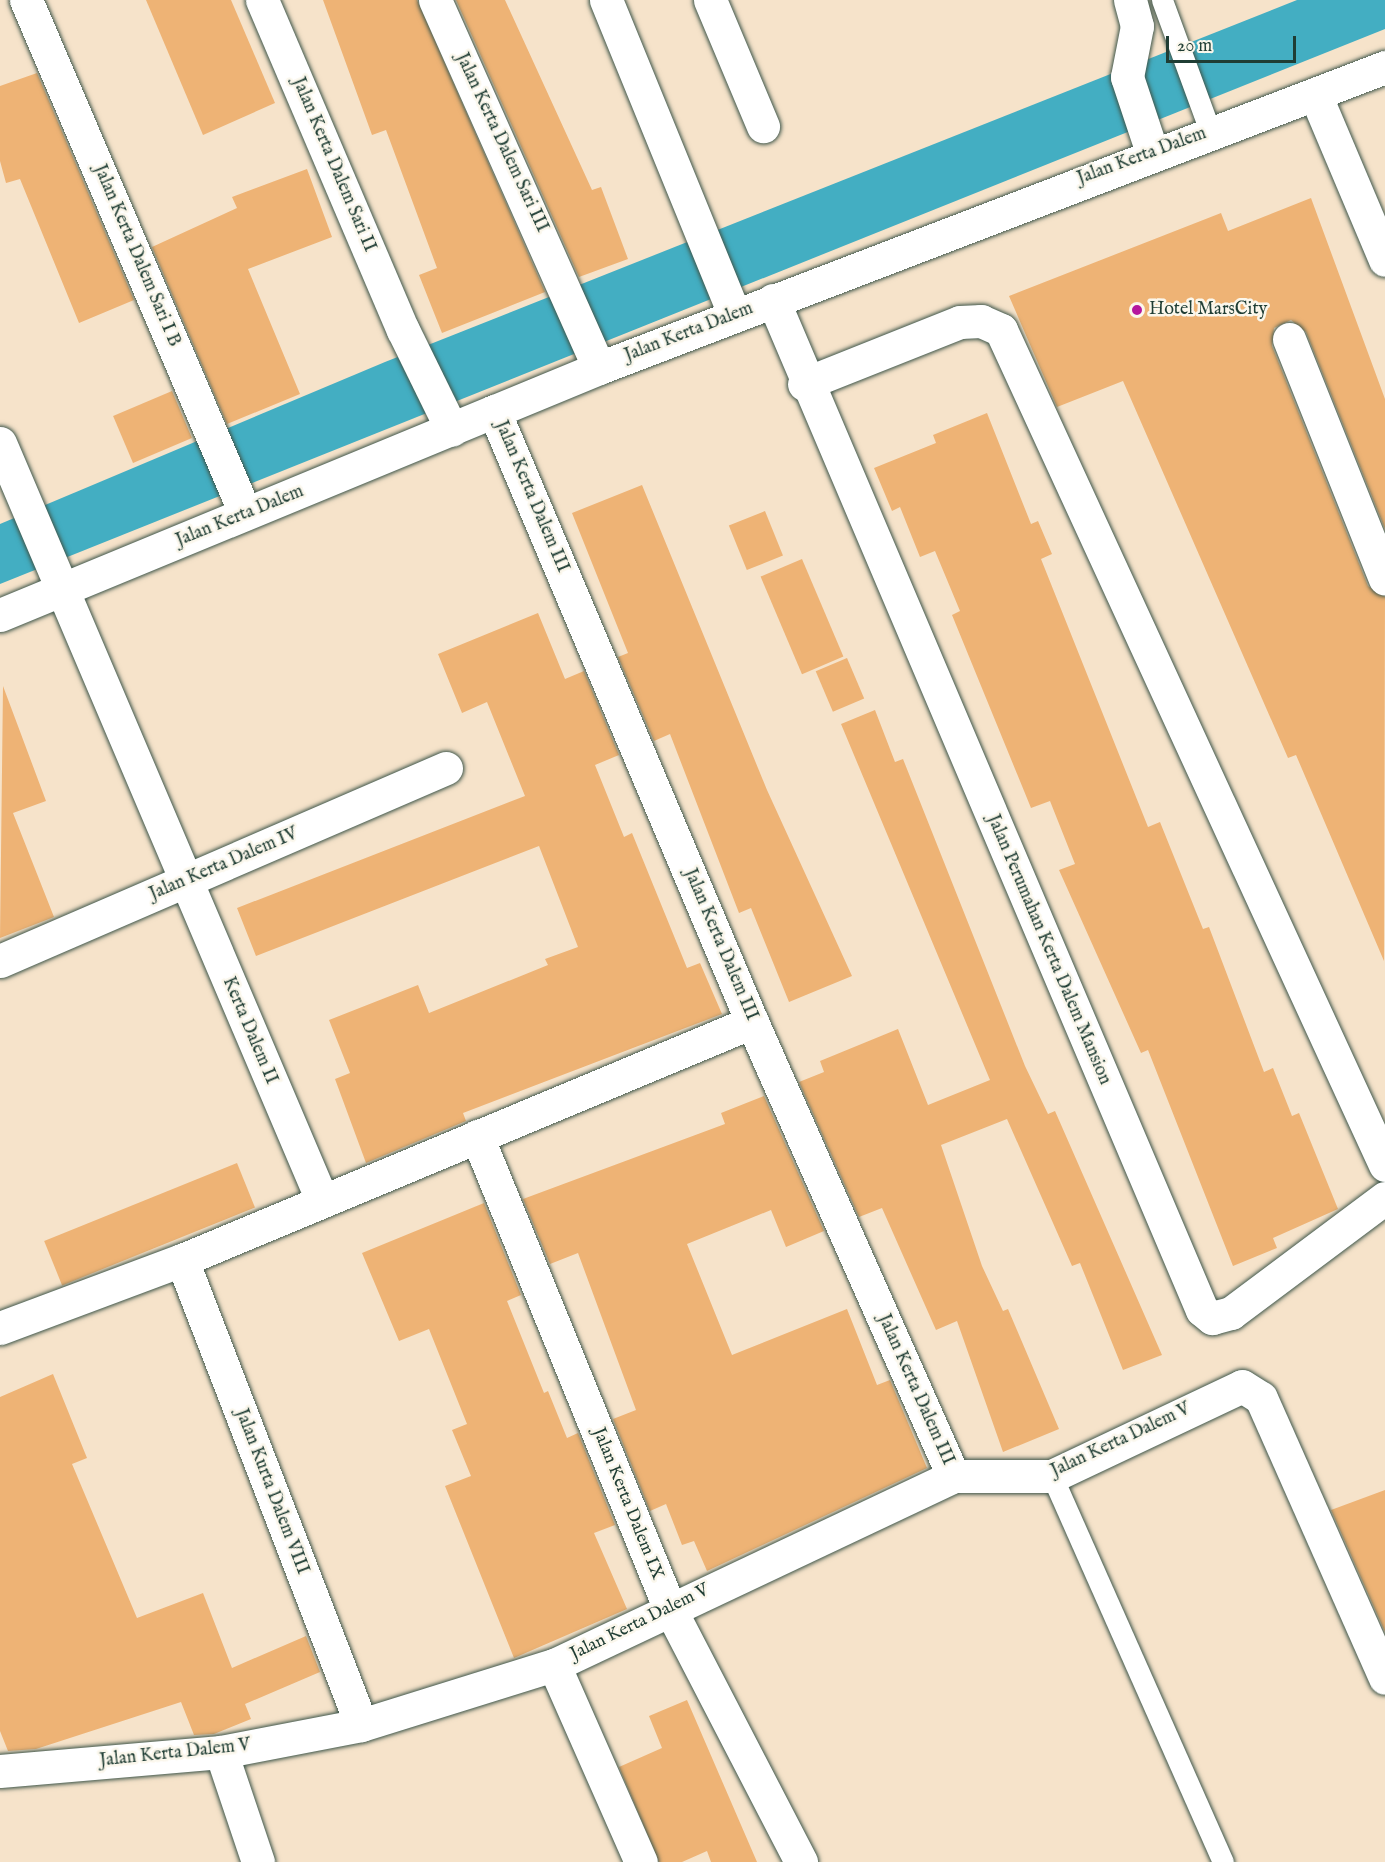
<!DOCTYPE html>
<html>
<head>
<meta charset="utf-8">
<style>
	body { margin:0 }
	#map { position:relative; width:1385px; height:1862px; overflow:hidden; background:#f6e3ca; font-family:"IM FELL English",serif }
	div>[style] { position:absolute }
	.water>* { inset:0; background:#43aec2 }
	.building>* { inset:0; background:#eeb375; transform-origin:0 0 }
	.roads { filter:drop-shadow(0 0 2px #3f564a) drop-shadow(0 0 2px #3f564a) }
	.service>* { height:21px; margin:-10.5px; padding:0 10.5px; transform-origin:10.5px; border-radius:10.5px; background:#fff }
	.minor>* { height:33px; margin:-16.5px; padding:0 16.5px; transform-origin:16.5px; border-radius:16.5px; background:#fff }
	.tertiary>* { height:33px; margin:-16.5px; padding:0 16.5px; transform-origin:16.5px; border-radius:16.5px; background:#fff }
	.dots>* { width:16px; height:16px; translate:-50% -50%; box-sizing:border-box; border:3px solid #fbf7ec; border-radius:50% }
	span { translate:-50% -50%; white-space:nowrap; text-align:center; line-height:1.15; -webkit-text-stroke:5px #fbf7ec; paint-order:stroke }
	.street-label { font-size:18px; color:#1f3d34 }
	.poi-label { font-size:18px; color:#1f3d34 }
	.left { translate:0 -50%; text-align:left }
	.scale { position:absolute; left:1166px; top:36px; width:130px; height:27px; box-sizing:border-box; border:3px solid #1f3d34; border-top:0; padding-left:8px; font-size:18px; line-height:21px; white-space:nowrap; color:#1f3d34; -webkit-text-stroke:4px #fbf7ec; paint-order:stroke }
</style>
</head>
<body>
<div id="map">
	<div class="water">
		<div style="clip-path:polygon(1297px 0,1385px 0,1385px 29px,0 584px,0 524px,385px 362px)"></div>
	</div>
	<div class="building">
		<div style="clip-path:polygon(146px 0,231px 0,275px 103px,203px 135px)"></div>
		<div style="clip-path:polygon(323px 0,417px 0,545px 292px,442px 333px,419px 275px,437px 268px,386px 130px,372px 135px)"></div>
		<div style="clip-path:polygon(456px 0,505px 0,592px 190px,601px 187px,628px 259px,579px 277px)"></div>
		<div style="clip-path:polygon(37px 73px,134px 300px,79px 323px,20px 179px,6px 183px,0 161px,0 86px)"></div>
		<div style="clip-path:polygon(307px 169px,332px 237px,248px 269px,300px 394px,227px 424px,152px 247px,237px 208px,232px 197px)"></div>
		<div style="clip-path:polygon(1311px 198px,1385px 399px,1385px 529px,1306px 332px,1291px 320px,1274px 328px,1272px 346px,1368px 586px,1385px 597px,1384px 961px,1296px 755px,1288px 758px,1123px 381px,1057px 407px,1009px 296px,1221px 213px,1228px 231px)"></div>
		<div style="left:172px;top:391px;width:51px;height:64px;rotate:67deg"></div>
		<div style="clip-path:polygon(987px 413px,1031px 524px,1038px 521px,1052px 554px,1041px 559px,1148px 827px,1160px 822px,1203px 929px,1209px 927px,1264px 1072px,1273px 1068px,1292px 1116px,1299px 1113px,1338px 1209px,1273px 1238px,1277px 1248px,1233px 1266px,1148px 1050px,1141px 1053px,1059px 870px,1075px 864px,1050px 801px,1031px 808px,952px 615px,960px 611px,935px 551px,920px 557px,900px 507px,892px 511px,874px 468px,936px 443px,933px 435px)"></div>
		<div style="clip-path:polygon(642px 485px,767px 790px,852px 976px,789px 1002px,751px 908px,739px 913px,670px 734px,654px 741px,618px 657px,628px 653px,572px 513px)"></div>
		<div style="left:765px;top:511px;width:48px;height:39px;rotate:68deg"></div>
		<div style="left:802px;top:559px;width:106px;height:45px;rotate:67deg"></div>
		<div style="clip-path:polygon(538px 613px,565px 679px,584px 671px,619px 755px,595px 765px,624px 837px,632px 833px,687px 968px,700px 963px,722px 1014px,463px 1113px,466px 1121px,366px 1163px,335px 1079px,350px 1073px,329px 1020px,418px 985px,429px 1013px,548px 965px,545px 959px,578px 947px,539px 846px,256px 956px,237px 908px,525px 796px,487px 702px,462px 713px,438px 654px)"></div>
		<div style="left:847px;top:658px;width:44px;height:34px;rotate:67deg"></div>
		<div style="clip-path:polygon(3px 686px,46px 801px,13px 813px,54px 917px,0 938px)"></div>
		<div style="clip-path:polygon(875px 710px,895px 762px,903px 759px,1025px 1066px,1048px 1114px,1055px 1111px,1162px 1355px,1123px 1370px,1080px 1263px,1072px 1266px,1007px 1119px,941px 1145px,982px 1266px,1003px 1311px,1008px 1309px,1059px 1429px,1003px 1452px,957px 1321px,936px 1330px,882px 1208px,859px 1217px,799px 1082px,824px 1072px,820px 1061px,898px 1029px,928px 1105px,990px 1080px,841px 724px)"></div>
		<div style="clip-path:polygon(764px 1096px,824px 1231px,786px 1247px,771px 1210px,687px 1244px,732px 1355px,847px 1309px,877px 1385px,890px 1380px,927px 1468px,707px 1571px,694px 1541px,682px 1545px,666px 1504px,650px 1511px,613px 1419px,636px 1410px,578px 1253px,550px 1264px,523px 1199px,725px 1124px,721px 1113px)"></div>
		<div style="left:237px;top:1163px;width:48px;height:208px;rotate:68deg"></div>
		<div style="clip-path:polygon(484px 1203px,521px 1295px,507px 1301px,544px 1393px,548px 1391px,567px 1438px,578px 1433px,615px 1525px,594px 1533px,627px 1609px,514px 1658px,445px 1486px,471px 1476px,452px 1430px,467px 1424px,429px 1329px,399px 1341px,362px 1253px)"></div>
		<div style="clip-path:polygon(53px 1374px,87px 1458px,72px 1464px,137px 1618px,203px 1593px,232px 1668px,306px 1636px,320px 1672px,245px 1704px,251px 1719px,214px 1734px,194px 1735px,181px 1702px,36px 1749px,8px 1751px,0 1731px,0 1397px)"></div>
		<div style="clip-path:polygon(1385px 1490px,1385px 1632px,1331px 1510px)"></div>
		<div style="clip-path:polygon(687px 1700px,757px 1862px,711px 1862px,707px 1851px,682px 1862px,659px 1862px,619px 1767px,662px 1748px,649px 1716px)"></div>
	</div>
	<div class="roads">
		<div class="service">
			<div style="left:1162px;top:0;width:140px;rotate:69.9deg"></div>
			<div style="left:1052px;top:1476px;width:422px;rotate:66.1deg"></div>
		</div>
		<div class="minor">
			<div style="left:26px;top:0;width:558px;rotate:66.88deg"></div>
			<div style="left:262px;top:0;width:359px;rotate:66.9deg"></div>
			<div style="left:403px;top:330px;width:111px;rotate:63.9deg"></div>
			<div style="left:435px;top:0;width:403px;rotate:66deg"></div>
			<div style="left:606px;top:0;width:341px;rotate:67.8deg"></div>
			<div style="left:710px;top:0;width:137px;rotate:67.2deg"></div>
			<div style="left:1130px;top:0;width:27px;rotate:75deg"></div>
			<div style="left:1137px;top:26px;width:52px;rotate:101.1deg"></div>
			<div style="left:1127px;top:77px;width:79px;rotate:71.6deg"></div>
			<div style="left:1315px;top:94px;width:180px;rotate:67.1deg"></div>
			<div style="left:773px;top:300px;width:1097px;rotate:66.99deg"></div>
			<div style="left:1202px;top:1310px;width:13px;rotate:39deg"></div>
			<div style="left:1212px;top:1318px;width:20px;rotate:-15deg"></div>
			<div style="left:1231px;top:1313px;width:192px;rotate:-36.8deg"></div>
			<div style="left:1289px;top:339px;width:258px;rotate:68.2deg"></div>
			<div style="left:804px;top:384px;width:168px;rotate:-21.7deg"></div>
			<div style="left:960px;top:322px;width:21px;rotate:-3deg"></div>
			<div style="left:981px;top:321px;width:22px;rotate:24deg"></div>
			<div style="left:1001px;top:330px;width:919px;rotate:65.3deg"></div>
			<div style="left:494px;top:411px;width:663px;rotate:67.11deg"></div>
			<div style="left:752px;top:1022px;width:497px;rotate:66.1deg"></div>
			<div style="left:0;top:443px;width:823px;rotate:66.96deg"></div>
			<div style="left:0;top:961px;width:486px;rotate:-23.4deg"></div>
			<div style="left:477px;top:1136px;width:509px;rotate:67.82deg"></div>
			<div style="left:669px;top:1607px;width:287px;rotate:62.6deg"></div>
			<div style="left:182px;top:1260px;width:498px;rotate:68.9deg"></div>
			<div style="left:0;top:1328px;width:194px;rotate:-20.5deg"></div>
			<div style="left:182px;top:1260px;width:618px;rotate:-22.66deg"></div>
			<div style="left:554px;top:1665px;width:215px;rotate:66.2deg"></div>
			<div style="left:221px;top:1752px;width:116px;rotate:71.4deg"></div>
			<div style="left:0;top:1771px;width:222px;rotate:-4.9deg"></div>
			<div style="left:221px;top:1752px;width:143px;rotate:-10.9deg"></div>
			<div style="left:361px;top:1725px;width:202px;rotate:-17.3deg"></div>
			<div style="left:554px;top:1665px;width:441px;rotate:-25.3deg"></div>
			<div style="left:953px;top:1476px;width:99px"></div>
			<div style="left:1052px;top:1476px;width:210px;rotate:-25.3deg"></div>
			<div style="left:1242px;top:1386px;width:22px;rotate:32deg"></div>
			<div style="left:1261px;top:1398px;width:306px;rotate:66.1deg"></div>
		</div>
		<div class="tertiary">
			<div style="left:0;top:615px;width:648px;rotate:-22.41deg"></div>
			<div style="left:599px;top:368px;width:842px;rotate:-20.95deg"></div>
		</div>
	</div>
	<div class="dots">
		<div style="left:1137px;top:310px;background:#b5179e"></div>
	</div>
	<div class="street-label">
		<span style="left:501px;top:143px;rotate:65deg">Jalan Kerta Dalem Sari III</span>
		<span style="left:1142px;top:157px;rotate:-20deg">Jalan Kerta Dalem</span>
		<span style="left:333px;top:165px;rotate:67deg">Jalan Kerta Dalem Sari II</span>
		<span style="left:136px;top:256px;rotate:67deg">Jalan Kerta Dalem Sari I B</span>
		<span style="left:689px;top:333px;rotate:-21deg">Jalan Kerta Dalem</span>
		<span style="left:531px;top:497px;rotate:67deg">Jalan Kerta Dalem III</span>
		<span style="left:240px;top:517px;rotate:-22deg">Jalan Kerta Dalem</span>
		<span style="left:224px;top:865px;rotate:-23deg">Jalan Kerta Dalem IV</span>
		<span style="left:720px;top:945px;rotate:67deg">Jalan Kerta Dalem III</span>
		<span style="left:1048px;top:950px;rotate:67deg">Jalan Perumahan Kerta Dalem Mansion</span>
		<span style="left:249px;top:1031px;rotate:67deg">Kerta Dalem II</span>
		<span style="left:915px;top:1390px;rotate:66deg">Jalan Kerta Dalem III</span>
		<span style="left:1121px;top:1441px;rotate:-25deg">Jalan Kerta Dalem V</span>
		<span style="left:271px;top:1492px;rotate:69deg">Jalan Kurta Dalem VIII</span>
		<span style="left:627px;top:1504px;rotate:68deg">Jalan Kerta Dalem IX</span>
		<span style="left:640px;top:1623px;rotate:-26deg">Jalan Kerta Dalem V</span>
		<span style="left:175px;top:1754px;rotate:-6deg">Jalan Kerta Dalem V</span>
	</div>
	<div class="poi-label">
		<span class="left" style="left:1149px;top:310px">Hotel MarsCity</span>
	</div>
	<div class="scale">20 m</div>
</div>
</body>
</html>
